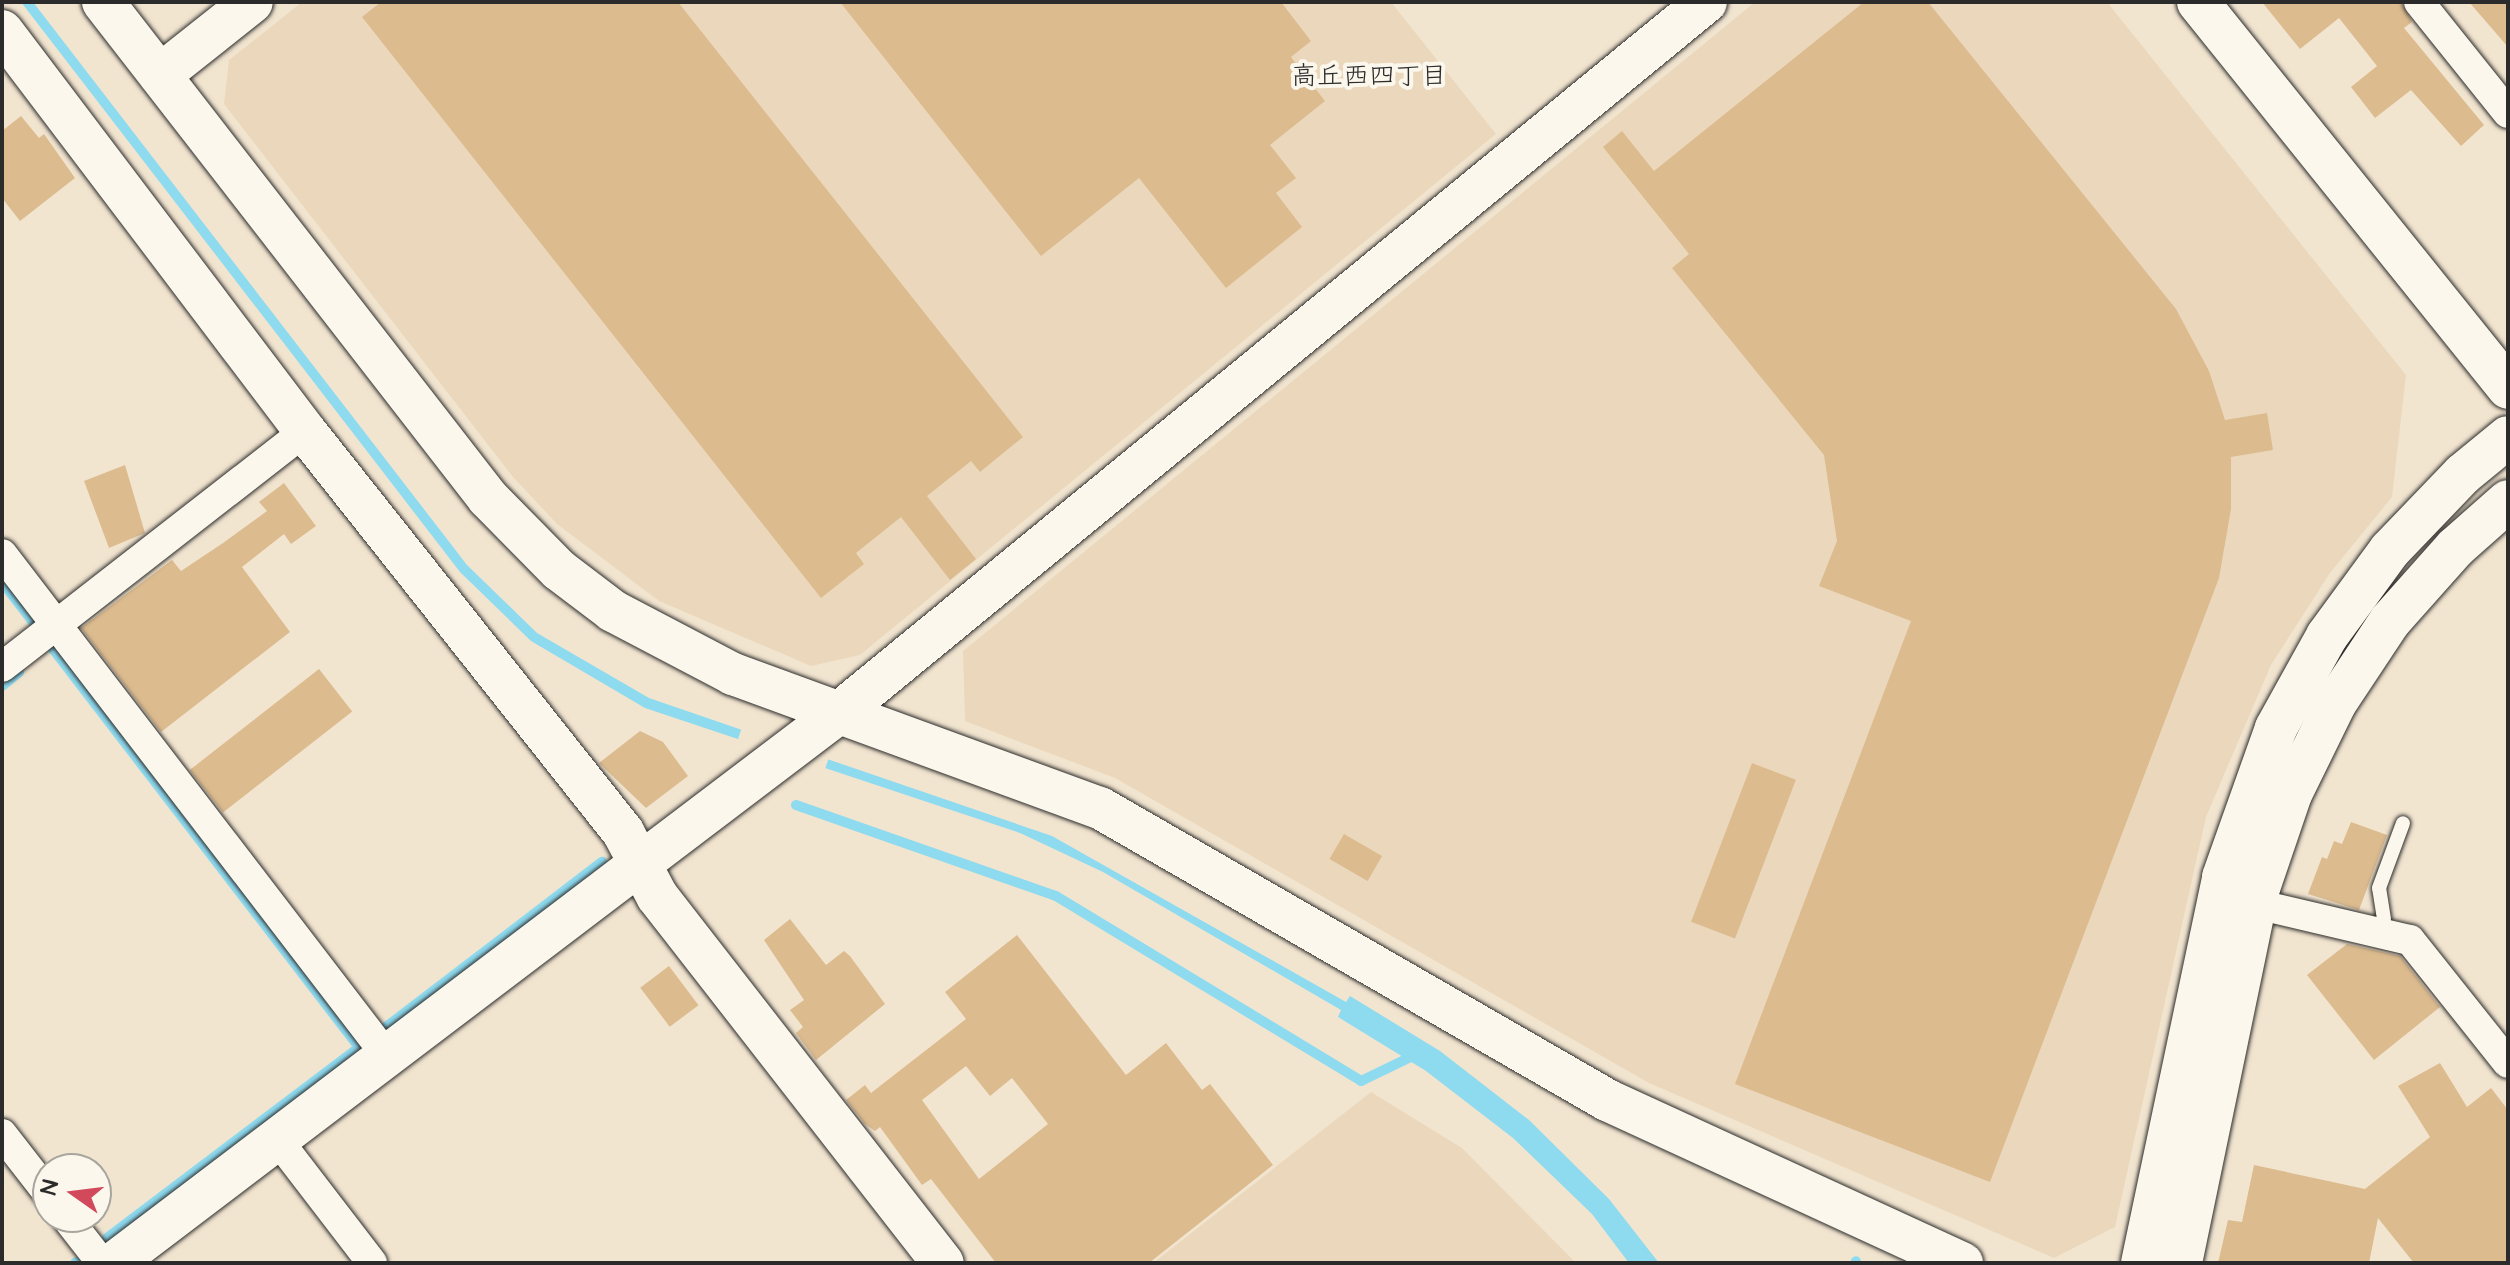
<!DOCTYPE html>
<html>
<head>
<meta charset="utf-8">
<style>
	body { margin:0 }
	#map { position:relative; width:2510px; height:1265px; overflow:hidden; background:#f2e5d0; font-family:"Architects Daughter","Klee One",sans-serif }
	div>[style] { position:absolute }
	.built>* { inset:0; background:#ebd8bc }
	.water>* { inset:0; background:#8edaef }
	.pier>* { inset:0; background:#f2e5d0; transform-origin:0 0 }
	.stream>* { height:10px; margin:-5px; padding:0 5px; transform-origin:5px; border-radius:5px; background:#8edaef }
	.building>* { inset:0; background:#dcbb8f; transform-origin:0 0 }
	.roads { filter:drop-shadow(0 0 2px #2b2b2b) drop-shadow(0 0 2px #2b2b2b) }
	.lane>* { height:14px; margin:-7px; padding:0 7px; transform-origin:7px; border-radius:7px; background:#fbf7ec }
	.street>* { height:30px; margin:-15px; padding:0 15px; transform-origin:15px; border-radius:15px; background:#fbf7ec }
	.secondary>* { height:42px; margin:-21px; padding:0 21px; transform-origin:21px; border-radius:21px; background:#fbf7ec }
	span { translate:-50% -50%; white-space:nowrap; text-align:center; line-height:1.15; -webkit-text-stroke:8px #fbf7ec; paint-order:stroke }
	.neighbourhood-label { font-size:26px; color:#2b2b2b }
	.frame { position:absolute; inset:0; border:4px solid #2b2b2b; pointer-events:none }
	.north { position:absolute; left:32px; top:1153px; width:80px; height:80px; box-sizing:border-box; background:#fbf7ec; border:2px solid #a8a59f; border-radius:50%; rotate:284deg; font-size:22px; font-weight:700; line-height:32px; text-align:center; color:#2b2b2b }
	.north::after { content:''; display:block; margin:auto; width:28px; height:36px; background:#d1495b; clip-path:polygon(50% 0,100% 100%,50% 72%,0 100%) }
</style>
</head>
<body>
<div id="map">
	<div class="built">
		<div style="clip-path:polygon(302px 2px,1391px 2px,1496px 134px,860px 655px,811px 666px,659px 601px,557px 524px,513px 477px,224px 104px,229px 60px)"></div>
		<div style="clip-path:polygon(1755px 2px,2107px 2px,2406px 375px,2392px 497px,2330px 573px,2271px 665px,2206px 817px,2115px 1227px,2054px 1258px,1649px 1083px,1115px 778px,965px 721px,963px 651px)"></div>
		<div style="clip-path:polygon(1371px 1092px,1462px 1148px,1576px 1263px,1153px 1263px)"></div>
	</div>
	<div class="water">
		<div style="clip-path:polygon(21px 2px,33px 2px,467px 565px,537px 633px,649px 698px,1052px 836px,1346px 1002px,1350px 996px,1440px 1051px,1529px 1120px,1609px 1199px,1659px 1263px,1629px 1263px,1592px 1214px,1513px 1138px,1426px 1071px,1338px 1017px,1341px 1010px,1103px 872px,1020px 833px,645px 708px,531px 641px,460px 572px)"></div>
	</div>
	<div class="pier">
		<div style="left:742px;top:727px;width:92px;height:17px;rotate:18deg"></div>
	</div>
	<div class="stream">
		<div style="left:2px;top:582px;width:51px;rotate:52.2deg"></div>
		<div style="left:53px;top:649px;width:501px;rotate:52.47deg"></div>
		<div style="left:2px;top:686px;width:22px;rotate:-39deg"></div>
		<div style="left:796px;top:805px;width:275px;rotate:19.3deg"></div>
		<div style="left:1056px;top:896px;width:357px;rotate:31.2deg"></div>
		<div style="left:1361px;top:1081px;width:62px;rotate:-25.7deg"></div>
		<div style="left:386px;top:1027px;width:272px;rotate:-37.4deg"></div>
		<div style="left:107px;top:1238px;width:313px;rotate:-37.1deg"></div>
		<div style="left:75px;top:1263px;width:2px;rotate:-27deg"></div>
		<div style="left:1855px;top:1263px;width:2px;rotate:-63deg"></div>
	</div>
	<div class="building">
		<div style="clip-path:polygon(381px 2px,678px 2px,1023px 437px,980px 472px,971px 461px,927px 496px,976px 559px,950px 580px,901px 517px,856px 553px,864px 564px,821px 598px,362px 17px)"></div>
		<div style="clip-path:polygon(840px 2px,1281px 2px,1311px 41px,1291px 57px,1325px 101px,1270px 145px,1296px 178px,1276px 193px,1302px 227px,1226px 288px,1139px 178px,1041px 256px)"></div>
		<div style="clip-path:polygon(1864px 2px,1928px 2px,2176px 309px,2209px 371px,2225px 420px,2267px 413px,2273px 450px,2231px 457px,2231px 509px,2219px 578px,1990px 1182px,1735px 1084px,1911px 621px,1819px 586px,1837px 541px,1824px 455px,1672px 268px,1689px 254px,1603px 147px,1622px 131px,1654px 171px)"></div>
		<div style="clip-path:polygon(2262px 2px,2401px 2px,2412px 22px,2404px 28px,2484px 125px,2461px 146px,2411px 90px,2375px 118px,2351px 87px,2377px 66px,2339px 18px,2300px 49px)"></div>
		<div style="clip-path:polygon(2469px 2px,2508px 2px,2508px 47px)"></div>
		<div style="clip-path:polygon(21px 116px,39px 138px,44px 134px,75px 178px,20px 221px,2px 198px,2px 131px)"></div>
		<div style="clip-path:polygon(125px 465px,145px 533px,109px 548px,84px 481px)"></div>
		<div style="clip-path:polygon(284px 483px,316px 526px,291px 544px,284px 534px,242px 567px,290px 632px,161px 732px,81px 628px,172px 560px,181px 571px,223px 543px,267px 511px,259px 502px)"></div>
		<div style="left:319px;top:669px;width:54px;height:164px;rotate:52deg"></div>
		<div style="clip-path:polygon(640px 731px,663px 742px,688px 776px,646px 808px,599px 763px)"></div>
		<div style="left:1752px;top:763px;width:47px;height:170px;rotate:21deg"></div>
		<div style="clip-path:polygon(2351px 822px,2387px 835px,2359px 910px,2308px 894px,2322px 857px,2327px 859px,2334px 841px,2342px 844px)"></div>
		<div style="left:1344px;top:834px;width:44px;height:29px;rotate:30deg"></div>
		<div style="clip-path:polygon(790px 919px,826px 965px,844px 951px,850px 956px,885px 1004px,816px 1060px,796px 1033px,803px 1027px,790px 1010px,804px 1000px,764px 940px)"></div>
		<div style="clip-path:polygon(evenodd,1017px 935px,1126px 1075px,1166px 1043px,1202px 1090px,1210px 1084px,1273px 1165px,1149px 1263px,996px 1263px,931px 1179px,922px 1185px,880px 1127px,875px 1131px,865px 1124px,846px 1100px,865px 1085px,871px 1093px,966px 1019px,945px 992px,1017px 935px,966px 1066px,990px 1096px,1012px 1078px,1048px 1124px,979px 1179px,922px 1100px,966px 1066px)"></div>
		<div style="clip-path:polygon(2347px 944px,2400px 956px,2440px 1007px,2374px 1060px,2307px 975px)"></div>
		<div style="left:669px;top:966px;width:49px;height:36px;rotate:53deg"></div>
		<div style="clip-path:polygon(2440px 1063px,2467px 1107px,2491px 1088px,2508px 1110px,2508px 1263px,2414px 1263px,2378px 1218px,2369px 1263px,2218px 1263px,2228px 1220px,2242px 1222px,2254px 1165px,2365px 1189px,2430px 1137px,2398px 1086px)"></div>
	</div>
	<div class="roads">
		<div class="lane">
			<div style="left:2384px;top:919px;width:31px;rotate:-99deg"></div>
			<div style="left:2379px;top:888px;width:69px;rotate:-69.7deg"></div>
		</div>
		<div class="street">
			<div style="left:2419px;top:2px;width:142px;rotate:51.3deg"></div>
			<div style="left:2px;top:554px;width:633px;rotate:52.51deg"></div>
			<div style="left:2px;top:667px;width:384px;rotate:-37.9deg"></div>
			<div style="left:2256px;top:904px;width:158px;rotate:13.2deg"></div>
			<div style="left:2410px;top:940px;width:157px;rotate:51.5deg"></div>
			<div style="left:2px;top:1134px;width:75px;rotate:52.1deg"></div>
			<div style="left:277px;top:1139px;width:156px;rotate:52.5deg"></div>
			<div style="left:66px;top:1217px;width:58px;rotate:52deg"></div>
		</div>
		<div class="secondary">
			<div style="left:103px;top:2px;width:628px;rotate:52.18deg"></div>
			<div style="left:488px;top:498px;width:101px;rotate:45.4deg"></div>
			<div style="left:559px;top:570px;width:68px;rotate:37.2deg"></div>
			<div style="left:613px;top:611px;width:136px;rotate:27.7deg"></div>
			<div style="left:733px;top:674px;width:391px;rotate:20.1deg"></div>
			<div style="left:1100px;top:808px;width:585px;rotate:29.94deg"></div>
			<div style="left:1607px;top:1100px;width:391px;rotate:24.7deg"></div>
			<div style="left:2198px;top:2px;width:495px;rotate:51.2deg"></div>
			<div style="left:2px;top:31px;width:502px;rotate:52.86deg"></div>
			<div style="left:305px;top:431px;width:512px;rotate:51.58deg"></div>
			<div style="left:623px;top:832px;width:72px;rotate:62deg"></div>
			<div style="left:657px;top:896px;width:465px;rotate:52.1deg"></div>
			<div style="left:160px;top:75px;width:117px;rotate:-38.4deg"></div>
			<div style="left:114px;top:1263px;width:911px;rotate:-37.2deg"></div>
			<div style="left:840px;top:712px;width:1120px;rotate:-39.35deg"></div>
			<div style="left:2142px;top:1263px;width:394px;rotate:-78.1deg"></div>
			<div style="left:2223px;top:877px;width:158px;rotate:-70.4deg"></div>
			<div style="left:2276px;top:728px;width:105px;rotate:-61deg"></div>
			<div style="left:2327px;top:636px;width:107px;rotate:-53.8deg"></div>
			<div style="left:2390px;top:550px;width:105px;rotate:-46.2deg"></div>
			<div style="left:2463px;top:474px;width:58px;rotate:-39.4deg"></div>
			<div style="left:2181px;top:1263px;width:383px;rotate:-78.3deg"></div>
			<div style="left:2259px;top:888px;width:99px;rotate:-71.2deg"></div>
			<div style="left:2291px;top:794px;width:100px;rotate:-63.9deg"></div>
			<div style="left:2335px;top:704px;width:100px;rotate:-56.5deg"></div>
			<div style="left:2390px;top:621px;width:99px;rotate:-48.3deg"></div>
			<div style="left:2456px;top:547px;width:69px;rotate:-41.5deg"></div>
		</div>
	</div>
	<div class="neighbourhood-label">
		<span style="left:1369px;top:77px">高丘西四丁目</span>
	</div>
	<div class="frame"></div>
	<div class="north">N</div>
</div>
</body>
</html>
